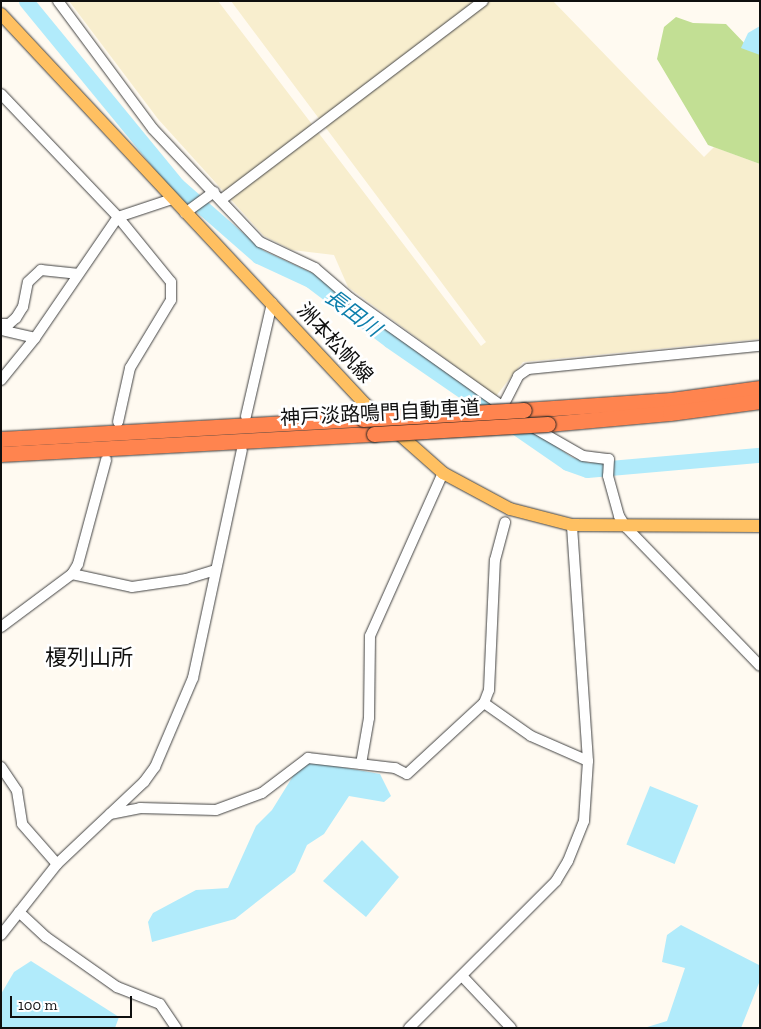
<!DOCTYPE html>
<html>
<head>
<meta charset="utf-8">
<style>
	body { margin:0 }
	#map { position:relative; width:761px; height:1029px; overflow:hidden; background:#fffaf1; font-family:"Zilla Slab","Noto Sans JP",serif }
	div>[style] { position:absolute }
	.farmland>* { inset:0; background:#f8eece }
	.forest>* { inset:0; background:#c2df94 }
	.water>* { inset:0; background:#b1ebfb; transform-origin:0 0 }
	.river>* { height:15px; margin:-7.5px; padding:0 7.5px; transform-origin:7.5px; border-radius:7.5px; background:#b1ebfb }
	.roads { filter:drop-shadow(0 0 1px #424242) drop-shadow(0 0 1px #424242) }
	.minor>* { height:10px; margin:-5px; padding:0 5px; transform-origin:5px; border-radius:5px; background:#fff }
	.major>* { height:12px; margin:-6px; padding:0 6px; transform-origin:6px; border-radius:6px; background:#ffc061 }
	.highway>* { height:15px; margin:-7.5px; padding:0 7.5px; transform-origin:7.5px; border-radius:7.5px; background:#ff844f }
	.bridges { filter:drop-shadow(0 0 1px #202020) drop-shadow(0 0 1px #202020) }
	.highway-bridge>* { height:15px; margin:-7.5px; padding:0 7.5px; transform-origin:7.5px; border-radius:7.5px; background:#ff844f }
	span { translate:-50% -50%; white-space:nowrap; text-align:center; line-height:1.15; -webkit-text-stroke:5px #fff; paint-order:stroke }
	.street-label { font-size:20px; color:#0f0f0f }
	.water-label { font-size:21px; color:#0d7fac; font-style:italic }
	.quarter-label { font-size:22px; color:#0f0f0f }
	.frame { position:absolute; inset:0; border:2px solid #0f0f0f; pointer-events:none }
	.scale { position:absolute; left:10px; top:996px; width:122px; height:22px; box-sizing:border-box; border:2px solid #0f0f0f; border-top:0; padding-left:6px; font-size:15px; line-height:18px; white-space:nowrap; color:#0f0f0f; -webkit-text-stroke:4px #fff; paint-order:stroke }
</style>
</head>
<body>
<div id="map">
	<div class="farmland">
		<div style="clip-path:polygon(69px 1px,218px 1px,481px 346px,486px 342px,231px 1px,553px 1px,704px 157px,714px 147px,760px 164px,760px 339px,523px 362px,496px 396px,348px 287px,334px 255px,292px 250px,264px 236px,158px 119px)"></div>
	</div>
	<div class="forest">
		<div style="clip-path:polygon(676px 17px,693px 23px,726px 24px,747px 46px,760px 50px,760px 164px,708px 145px,657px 59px,664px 27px)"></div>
	</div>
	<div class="water">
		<div style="clip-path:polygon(760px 26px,760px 55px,741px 48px,748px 33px)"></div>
		<div style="clip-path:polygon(303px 760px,380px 774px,391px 796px,384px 802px,349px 796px,324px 834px,307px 845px,295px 872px,235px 919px,152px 942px,148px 922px,153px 913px,196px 890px,228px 888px,256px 826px,272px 810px)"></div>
		<div style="left:650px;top:786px;width:52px;height:63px;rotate:22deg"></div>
		<div style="clip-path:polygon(362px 840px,399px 877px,366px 917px,323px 881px)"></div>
		<div style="clip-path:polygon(681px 925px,759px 965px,759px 983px,741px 1028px,644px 1028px,667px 1021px,685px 968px,662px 962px,667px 935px)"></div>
		<div style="clip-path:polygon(31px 961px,119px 1017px,115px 1028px,1px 1028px,1px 994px,14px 972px)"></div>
	</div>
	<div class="river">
		<div style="left:26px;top:1px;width:238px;rotate:50.6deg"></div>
		<div style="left:177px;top:185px;width:108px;rotate:41.2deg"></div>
		<div style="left:258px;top:256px;width:57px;rotate:24.8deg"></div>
		<div style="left:310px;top:280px;width:99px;rotate:37.2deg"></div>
		<div style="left:389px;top:340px;width:216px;rotate:34.6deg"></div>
		<div style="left:567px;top:463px;width:21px;rotate:19deg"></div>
		<div style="left:587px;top:470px;width:174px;rotate:-5deg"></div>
	</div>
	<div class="roads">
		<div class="minor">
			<div style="left:58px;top:1px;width:159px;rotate:53.4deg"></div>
			<div style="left:153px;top:129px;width:156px;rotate:46.6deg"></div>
			<div style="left:260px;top:242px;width:61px;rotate:25.3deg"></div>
			<div style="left:315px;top:268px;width:46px;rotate:40.6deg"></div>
			<div style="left:350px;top:298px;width:195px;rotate:35.4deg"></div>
			<div style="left:1px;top:94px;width:170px;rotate:46.4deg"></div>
			<div style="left:118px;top:217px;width:84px;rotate:50.8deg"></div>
			<div style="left:171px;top:282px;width:18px;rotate:90deg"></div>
			<div style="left:171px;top:300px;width:79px;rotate:121.1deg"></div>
			<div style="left:130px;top:368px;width:55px;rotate:102.5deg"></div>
			<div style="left:221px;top:200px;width:329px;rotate:-37.2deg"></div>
			<div style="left:185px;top:213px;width:36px;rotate:-36deg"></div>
			<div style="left:1px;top:324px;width:8px"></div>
			<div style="left:9px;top:324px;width:9px;rotate:-41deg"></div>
			<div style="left:16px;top:318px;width:13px;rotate:-58deg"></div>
			<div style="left:23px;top:307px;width:25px;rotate:-79deg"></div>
			<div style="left:28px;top:282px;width:18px;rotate:-43deg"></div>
			<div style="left:41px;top:270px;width:36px;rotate:6deg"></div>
			<div style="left:1px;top:330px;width:35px;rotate:13deg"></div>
			<div style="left:35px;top:338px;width:147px;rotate:-55.6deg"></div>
			<div style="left:118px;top:217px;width:57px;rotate:-18.4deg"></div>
			<div style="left:1px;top:380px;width:54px;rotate:-51deg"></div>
			<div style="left:503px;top:406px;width:34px;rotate:-63deg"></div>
			<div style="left:518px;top:376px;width:12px;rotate:-35deg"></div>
			<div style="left:528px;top:369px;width:233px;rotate:-5.7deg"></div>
			<div style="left:246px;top:416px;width:116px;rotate:-77deg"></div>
			<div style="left:529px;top:425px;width:62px;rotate:29.9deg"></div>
			<div style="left:583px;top:456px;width:26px;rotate:7deg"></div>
			<div style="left:609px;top:459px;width:17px;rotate:93deg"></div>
			<div style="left:608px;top:476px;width:41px;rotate:74.6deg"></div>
			<div style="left:619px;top:516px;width:13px;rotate:58deg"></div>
			<div style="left:626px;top:527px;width:193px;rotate:46deg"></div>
			<div style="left:72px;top:574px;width:61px;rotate:12.2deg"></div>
			<div style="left:132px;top:587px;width:55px;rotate:-8.4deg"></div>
			<div style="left:186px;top:579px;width:30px;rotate:-17deg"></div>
			<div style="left:1px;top:627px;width:89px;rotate:-36.7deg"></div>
			<div style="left:72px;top:574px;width:12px;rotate:-59deg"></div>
			<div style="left:78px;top:564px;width:108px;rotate:-74.9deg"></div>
			<div style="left:484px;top:703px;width:57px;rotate:35.1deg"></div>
			<div style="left:531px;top:736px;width:62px;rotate:23.7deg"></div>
			<div style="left:361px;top:764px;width:47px;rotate:-80.1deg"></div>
			<div style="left:369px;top:718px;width:82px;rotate:-89.3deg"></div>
			<div style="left:370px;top:636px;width:179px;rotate:-65.9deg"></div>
			<div style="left:1px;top:767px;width:29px;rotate:56deg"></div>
			<div style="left:17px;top:791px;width:33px;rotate:81deg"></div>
			<div style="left:22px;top:824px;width:53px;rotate:48.8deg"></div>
			<div style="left:110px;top:814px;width:31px;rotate:-11deg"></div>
			<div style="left:140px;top:808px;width:76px;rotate:1.5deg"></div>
			<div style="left:216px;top:810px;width:49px;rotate:-20.3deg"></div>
			<div style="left:262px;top:793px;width:58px;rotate:-37.3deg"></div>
			<div style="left:308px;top:758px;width:88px;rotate:6.6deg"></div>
			<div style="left:395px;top:768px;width:13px;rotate:27deg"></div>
			<div style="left:407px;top:774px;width:105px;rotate:-42.7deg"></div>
			<div style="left:484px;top:703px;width:14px;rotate:-69deg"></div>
			<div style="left:489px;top:690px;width:130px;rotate:-87.4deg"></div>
			<div style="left:495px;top:560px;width:39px;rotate:-75deg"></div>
			<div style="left:19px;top:912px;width:37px;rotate:43deg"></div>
			<div style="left:46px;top:937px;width:87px;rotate:35.2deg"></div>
			<div style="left:117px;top:987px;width:46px;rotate:21.6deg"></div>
			<div style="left:160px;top:1004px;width:29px;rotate:56deg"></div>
			<div style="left:1px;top:935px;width:90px;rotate:-51.7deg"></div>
			<div style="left:57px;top:864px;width:120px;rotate:-43.3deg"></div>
			<div style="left:144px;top:782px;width:19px;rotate:-54deg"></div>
			<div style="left:155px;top:767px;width:97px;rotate:-66.9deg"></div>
			<div style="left:193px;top:678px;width:233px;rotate:-77.9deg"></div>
			<div style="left:463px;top:977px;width:70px;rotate:46.7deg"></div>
			<div style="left:409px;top:1028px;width:208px;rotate:-45deg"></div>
			<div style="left:556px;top:881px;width:23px;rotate:-59deg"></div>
			<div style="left:568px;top:861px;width:43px;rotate:-68.2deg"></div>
			<div style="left:584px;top:821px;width:60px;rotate:-86.2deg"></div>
			<div style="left:588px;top:761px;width:237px;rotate:-93.9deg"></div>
		</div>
		<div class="major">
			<div style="left:1px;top:14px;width:532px;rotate:46.98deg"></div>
			<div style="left:364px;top:403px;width:106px;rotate:41.5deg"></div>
			<div style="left:443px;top:473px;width:76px;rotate:28.2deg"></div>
			<div style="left:510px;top:509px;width:64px;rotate:14.5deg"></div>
			<div style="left:572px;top:525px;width:188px;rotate:0.3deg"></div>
		</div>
		<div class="highway">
			<div style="left:524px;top:410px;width:147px;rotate:-3.9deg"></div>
			<div style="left:671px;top:400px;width:90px;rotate:-7.7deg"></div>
			<div style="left:548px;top:424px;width:122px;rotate:-5.2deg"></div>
			<div style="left:670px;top:413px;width:91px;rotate:-7.6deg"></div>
			<div style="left:1px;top:439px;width:363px;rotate:-3.2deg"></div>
			<div style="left:1px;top:454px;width:374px;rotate:-3.1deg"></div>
		</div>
	</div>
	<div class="bridges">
		<div class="highway-bridge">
			<div style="left:363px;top:419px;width:161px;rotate:-3.2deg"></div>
			<div style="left:374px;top:434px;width:174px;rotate:-3.3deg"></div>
		</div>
	</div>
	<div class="street-label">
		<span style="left:335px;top:343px;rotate:47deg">洲本松帆線</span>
		<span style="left:380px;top:413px;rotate:-3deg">神戸淡路鳴門自動車道</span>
	</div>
	<div class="water-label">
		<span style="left:353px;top:313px;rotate:37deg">長田川</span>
	</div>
	<div class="quarter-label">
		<span style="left:89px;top:658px">榎列山所</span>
	</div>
	<div class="frame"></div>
	<div class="scale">100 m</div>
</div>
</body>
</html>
